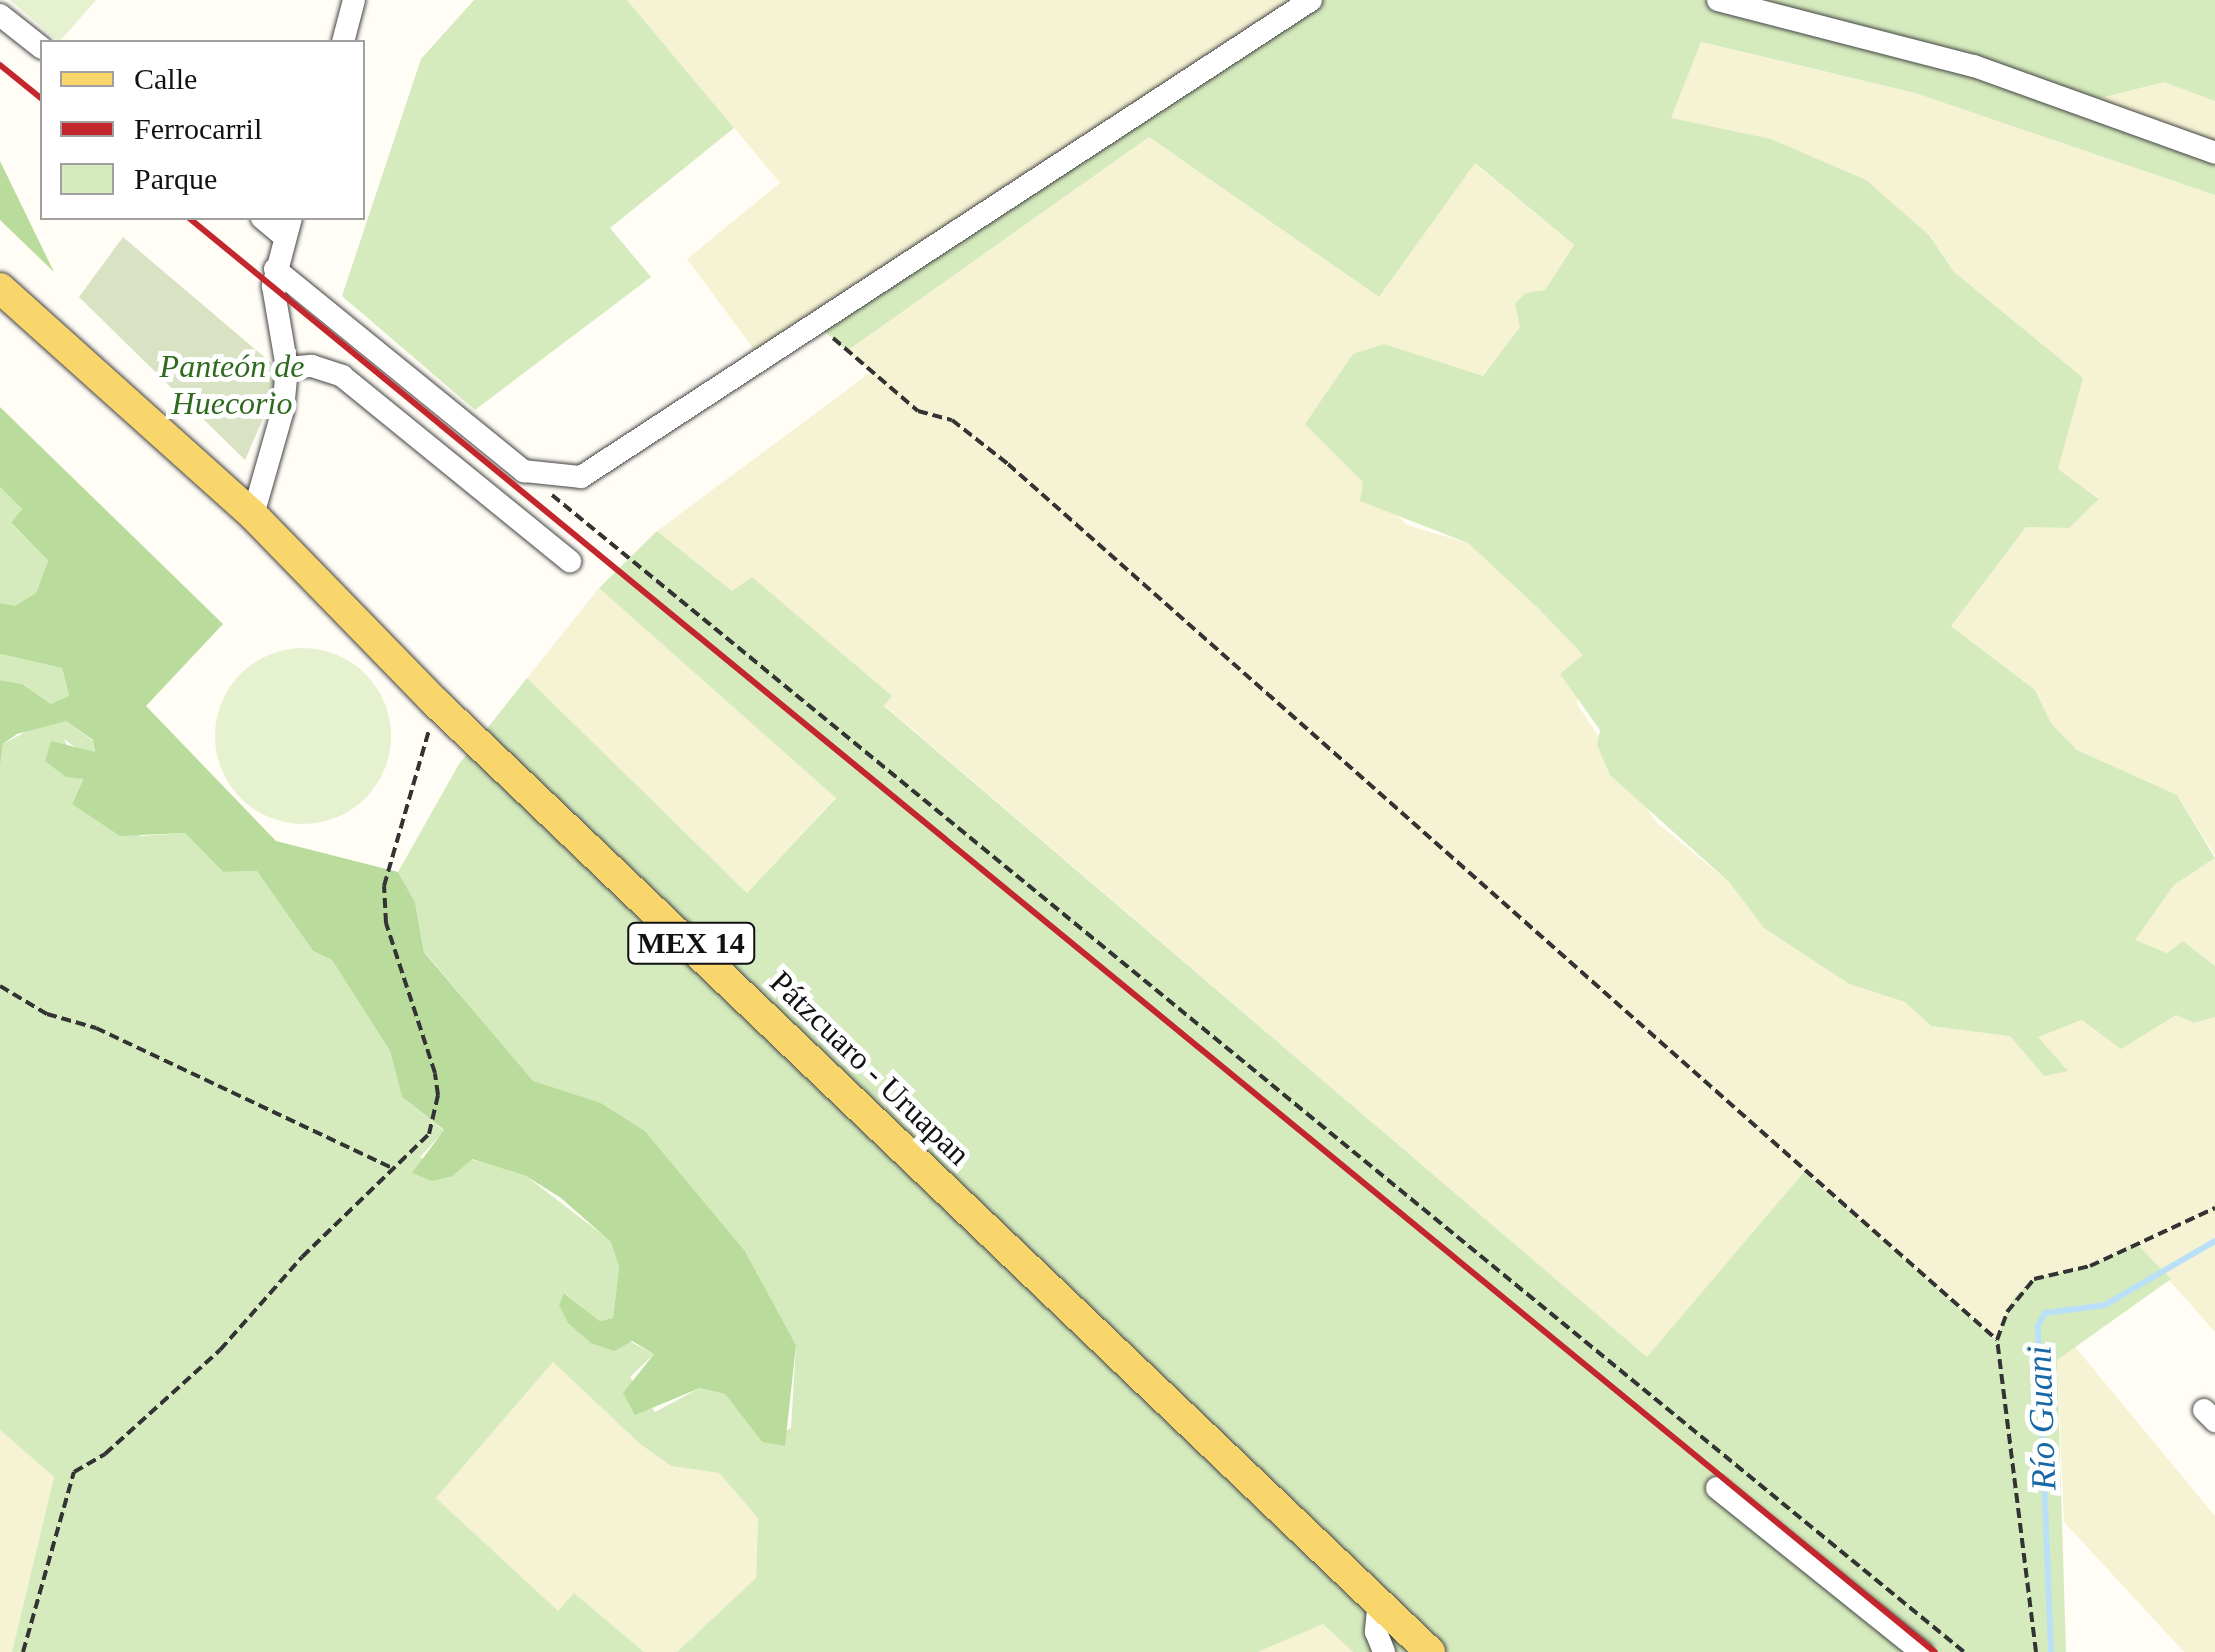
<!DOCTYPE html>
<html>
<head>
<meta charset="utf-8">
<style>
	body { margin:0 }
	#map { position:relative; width:2215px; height:1652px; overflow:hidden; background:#fffdf5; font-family:Georgia,serif }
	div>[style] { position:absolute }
	.farmland>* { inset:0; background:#f6f3d4 }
	.green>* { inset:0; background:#d5ebbd }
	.forest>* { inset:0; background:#b9dc9c }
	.cemetery>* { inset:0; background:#d9e3c4 }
	.pitch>* { inset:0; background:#e6f2cf }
	.round { border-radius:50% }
	.stream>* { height:6px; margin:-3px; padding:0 3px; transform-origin:3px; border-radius:3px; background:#b9e0f7 }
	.path>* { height:4px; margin-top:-2px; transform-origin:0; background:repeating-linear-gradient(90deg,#333 0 10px,transparent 0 15px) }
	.roads { filter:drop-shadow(0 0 2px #444) drop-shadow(0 0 2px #444) }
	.minor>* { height:22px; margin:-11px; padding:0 11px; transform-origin:11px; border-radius:11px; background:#fff }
	.major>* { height:30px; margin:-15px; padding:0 15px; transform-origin:15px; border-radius:15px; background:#f9d66b }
	.rail>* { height:6px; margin:-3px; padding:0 3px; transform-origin:3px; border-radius:3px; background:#c4262e }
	span { translate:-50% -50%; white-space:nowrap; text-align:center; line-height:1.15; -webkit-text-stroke:10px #fff; paint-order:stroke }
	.shield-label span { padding:2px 8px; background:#fff; border:2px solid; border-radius:8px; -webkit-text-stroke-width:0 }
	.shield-label { font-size:30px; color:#111; font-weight:700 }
	.park-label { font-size:32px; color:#2f6b1f; font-style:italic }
	.street-label { font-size:32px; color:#111 }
	.water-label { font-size:35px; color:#1768a6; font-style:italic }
	.legend { position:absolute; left:40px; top:40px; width:325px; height:180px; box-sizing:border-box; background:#fff; border:2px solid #a0a0a0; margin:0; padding:12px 18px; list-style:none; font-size:30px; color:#111 }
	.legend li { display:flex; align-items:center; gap:20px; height:50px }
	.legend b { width:50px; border:2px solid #a0a0a0 }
</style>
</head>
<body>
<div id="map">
	<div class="farmland">
		<div style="clip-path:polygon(627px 0,1311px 0,761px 359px,687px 259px,780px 183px)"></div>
		<div style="clip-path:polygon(1700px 42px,1915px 93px,2215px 195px,2215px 855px,2177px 795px,2077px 750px,2051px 723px,2035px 690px,1951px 626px,2026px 527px,2069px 528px,2099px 498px,2057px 469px,1992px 306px,1954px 272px,1930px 235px,1670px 119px)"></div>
		<div style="clip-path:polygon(2164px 81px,2215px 101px,2215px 143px,2098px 98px)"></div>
		<div style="clip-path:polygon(1149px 137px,1379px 297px,1474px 163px,1574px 245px,1545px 290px,1526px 293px,1520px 327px,1483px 376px,1461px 374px,1363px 482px,1407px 525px,1468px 543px,1539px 609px,1583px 655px,1577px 704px,1656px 822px,1729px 882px,1764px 928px,1849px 984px,1905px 1002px,1931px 1026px,2037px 1037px,2082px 1020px,2121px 1048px,2176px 1015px,2194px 1023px,2215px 1017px,2215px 1332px,2136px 1243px,2090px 1266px,2034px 1279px,2014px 1297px,1997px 1340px,1804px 1172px,1648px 1358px,884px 705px,891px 697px,752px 578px,733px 592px,657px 531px,871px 372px,847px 351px)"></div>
		<div style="clip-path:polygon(599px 588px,836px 797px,747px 893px,527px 678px)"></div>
		<div style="clip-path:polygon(2215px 858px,2215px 966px,2183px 941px,2167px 953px,2134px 941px,2174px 885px)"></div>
		<div style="clip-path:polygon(2072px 1343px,2215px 1516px,2215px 1652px,2184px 1652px,2064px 1522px,2057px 1360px)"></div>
		<div style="clip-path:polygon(553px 1362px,640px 1444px,671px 1466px,719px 1473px,758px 1518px,756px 1578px,677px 1652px,644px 1652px,574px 1594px,558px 1612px,436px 1498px)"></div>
		<div style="clip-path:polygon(0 1430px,54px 1477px,12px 1652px,0 1652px)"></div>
		<div style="clip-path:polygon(1323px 1624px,1353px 1652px,1258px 1652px)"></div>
	</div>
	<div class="green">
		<div style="clip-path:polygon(474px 0,627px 0,734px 128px,610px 228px,651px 277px,475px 410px,342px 296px,421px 59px)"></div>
		<div style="clip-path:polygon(1311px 0,2215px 0,2215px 101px,2164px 82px,2100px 98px,2215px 143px,2215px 195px,1915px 93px,1701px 42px,1671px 118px,1771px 139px,1866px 180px,1930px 236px,1954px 272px,2083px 378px,2058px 469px,2099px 499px,2069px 528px,2026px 527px,1951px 626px,2035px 690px,2051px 723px,2077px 750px,2177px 795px,2215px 858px,2174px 885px,2135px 940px,2167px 953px,2183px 941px,2215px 966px,2215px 1017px,2194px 1023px,2176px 1015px,2121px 1049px,2082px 1020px,2038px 1037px,2068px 1071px,2044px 1076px,2010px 1036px,1931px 1026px,1905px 1002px,1849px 984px,1764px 928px,1729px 882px,1610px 775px,1597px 745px,1600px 730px,1560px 674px,1583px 655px,1539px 609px,1468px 543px,1360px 501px,1363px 482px,1305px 424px,1353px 354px,1384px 344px,1483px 376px,1520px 327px,1515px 303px,1526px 293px,1545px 290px,1574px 245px,1475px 163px,1379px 297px,1149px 137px,847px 351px,814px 322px)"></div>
		<div style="clip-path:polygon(0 487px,22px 509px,11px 524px,48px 559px,36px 593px,15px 607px,0 603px)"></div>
		<div style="clip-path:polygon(657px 531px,732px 591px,752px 577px,892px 696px,884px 706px,1647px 1357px,1804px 1172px,1996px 1340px,2014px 1297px,2034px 1279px,2090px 1266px,2136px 1243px,2171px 1279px,2057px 1360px,2066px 1652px,1353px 1652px,1323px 1624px,1258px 1652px,677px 1652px,756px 1578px,758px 1518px,719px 1473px,671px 1466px,640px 1444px,553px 1362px,436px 1498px,558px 1611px,574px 1593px,644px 1652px,12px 1652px,54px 1477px,0 1430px,0 767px,3px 744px,42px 723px,66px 721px,93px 741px,95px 753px,83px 753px,64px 739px,83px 778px,72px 804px,141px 836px,185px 833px,223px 872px,257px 871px,313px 951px,332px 960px,390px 1051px,402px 1097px,444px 1131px,420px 1157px,453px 1176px,471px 1159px,526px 1176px,612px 1242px,619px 1267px,613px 1318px,600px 1321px,565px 1293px,559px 1305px,654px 1354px,630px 1377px,655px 1412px,700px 1388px,725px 1394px,762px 1442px,791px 1428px,796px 1345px,745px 1251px,645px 1131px,601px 1103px,533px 1082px,424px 951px,415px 902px,398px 872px,459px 764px,527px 678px,747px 893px,836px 798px,599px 588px)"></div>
		<div style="clip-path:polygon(0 654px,62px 668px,69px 697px,51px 704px,22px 684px,0 680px)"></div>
	</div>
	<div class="forest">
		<div style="clip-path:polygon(0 161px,54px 272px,0 220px)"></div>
		<div style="clip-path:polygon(0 407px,223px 624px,146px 706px,276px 841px,398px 872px,415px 902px,424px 952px,533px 1081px,601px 1103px,645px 1131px,745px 1251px,796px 1345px,785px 1446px,762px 1442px,725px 1394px,700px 1388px,635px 1415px,623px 1393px,654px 1354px,632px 1341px,614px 1351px,591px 1343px,568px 1323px,559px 1305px,564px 1293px,600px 1321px,613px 1318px,619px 1267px,611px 1242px,561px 1198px,526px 1176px,472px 1159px,453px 1176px,432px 1181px,412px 1173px,444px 1130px,402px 1097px,390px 1051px,332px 960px,313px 951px,257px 871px,223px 872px,185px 833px,120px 836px,72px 804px,83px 779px,66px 777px,45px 761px,51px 741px,95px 752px,93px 740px,66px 721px,17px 734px,3px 744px,0 767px,0 680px,22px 684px,51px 704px,69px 696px,62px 668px,0 654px,0 603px,15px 606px,36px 593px,48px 560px,11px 523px,22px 509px,0 487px)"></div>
	</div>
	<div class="cemetery">
		<div style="clip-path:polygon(123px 237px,283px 373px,245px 460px,79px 297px)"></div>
	</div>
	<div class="pitch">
		<div style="clip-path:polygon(10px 0,96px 0,59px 42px)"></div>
		<div class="round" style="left:215px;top:648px;width:176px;height:176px"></div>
	</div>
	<div class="stream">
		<div style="left:2051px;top:1652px;width:326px;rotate:-92.3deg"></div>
		<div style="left:2038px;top:1326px;width:15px;rotate:-62deg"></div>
		<div style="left:2045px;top:1313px;width:61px;rotate:-7.6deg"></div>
		<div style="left:2105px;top:1305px;width:127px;rotate:-30.2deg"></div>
	</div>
	<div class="path">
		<div style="left:833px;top:338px;width:112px;rotate:40.7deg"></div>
		<div style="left:918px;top:411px;width:35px;rotate:15deg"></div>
		<div style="left:952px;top:420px;width:71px;rotate:38.2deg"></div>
		<div style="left:1008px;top:464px;width:1321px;rotate:41.53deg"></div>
		<div style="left:552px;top:495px;width:1825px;rotate:39.33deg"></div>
		<div style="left:0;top:986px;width:55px;rotate:30.8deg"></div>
		<div style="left:47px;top:1014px;width:51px;rotate:15.9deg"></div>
		<div style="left:96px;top:1028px;width:327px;rotate:25.3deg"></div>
		<div style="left:23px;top:1652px;width:187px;rotate:-74.2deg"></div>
		<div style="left:74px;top:1472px;width:36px;rotate:-30deg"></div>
		<div style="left:105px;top:1454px;width:155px;rotate:-42.1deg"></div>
		<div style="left:220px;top:1350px;width:124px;rotate:-48.6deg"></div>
		<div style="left:302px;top:1257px;width:177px;rotate:-44.1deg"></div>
		<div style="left:429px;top:1134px;width:40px;rotate:-77deg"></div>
		<div style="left:438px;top:1095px;width:22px;rotate:-98deg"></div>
		<div style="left:435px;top:1073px;width:158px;rotate:-108.1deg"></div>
		<div style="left:386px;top:923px;width:37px;rotate:-93deg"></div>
		<div style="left:384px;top:886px;width:162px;rotate:-73.9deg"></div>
		<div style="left:2036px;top:1652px;width:314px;rotate:-97.1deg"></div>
		<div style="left:1997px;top:1340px;width:30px;rotate:-70deg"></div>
		<div style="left:2007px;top:1312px;width:43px;rotate:-50.7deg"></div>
		<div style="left:2034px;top:1279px;width:57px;rotate:-13.1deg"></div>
		<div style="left:2090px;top:1266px;width:138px;rotate:-24.9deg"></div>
	</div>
	<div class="roads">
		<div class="minor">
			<div style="left:1718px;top:0;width:264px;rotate:14.5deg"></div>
			<div style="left:1974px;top:66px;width:256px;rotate:19.8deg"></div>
			<div style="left:0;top:15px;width:53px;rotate:38.2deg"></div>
			<div style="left:343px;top:42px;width:43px;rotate:-75.3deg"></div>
			<div style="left:262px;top:218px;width:30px;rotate:40deg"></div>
			<div style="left:275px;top:269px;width:321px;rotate:39.1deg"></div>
			<div style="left:524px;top:471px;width:57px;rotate:6deg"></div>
			<div style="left:581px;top:477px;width:872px;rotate:-33.16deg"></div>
			<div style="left:287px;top:368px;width:25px;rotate:-5deg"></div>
			<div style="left:312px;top:366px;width:32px;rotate:18deg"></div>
			<div style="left:342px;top:376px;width:294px;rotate:39.1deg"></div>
			<div style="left:253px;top:515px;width:109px;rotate:-74.1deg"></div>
			<div style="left:283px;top:410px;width:42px;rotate:-84.6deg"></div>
			<div style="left:287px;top:368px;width:83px;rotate:-99.7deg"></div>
			<div style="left:273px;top:286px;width:70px;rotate:-75.2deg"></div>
			<div style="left:2204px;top:1410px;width:16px;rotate:45deg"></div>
			<div style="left:1717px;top:1488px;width:263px;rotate:38.7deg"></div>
			<div style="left:1379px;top:1601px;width:31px;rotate:96deg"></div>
			<div style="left:1376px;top:1632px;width:22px;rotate:68deg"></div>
		</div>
		<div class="major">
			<div style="left:0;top:288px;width:340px;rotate:41.9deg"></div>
			<div style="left:253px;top:515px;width:264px;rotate:45.8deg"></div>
			<div style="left:437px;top:704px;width:1373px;rotate:43.67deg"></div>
		</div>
	</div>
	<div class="rail">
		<div style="left:0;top:65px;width:54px;rotate:39deg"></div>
		<div style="left:189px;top:218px;width:2259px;rotate:39.4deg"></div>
	</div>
	<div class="shield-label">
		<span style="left:691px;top:943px">MEX 14</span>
	</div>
	<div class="park-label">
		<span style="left:232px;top:385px">Panteón de<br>Huecorio</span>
	</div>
	<div class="street-label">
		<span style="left:870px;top:1068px;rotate:44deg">Pátzcuaro - Uruapan</span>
	</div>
	<div class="water-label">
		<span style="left:2042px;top:1418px;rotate:-92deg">Río Guani</span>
	</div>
	<ul class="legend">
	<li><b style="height:12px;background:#f9d66b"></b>Calle</li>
	<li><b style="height:12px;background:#c4262e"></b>Ferrocarril</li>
	<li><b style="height:28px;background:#d5ebbd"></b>Parque</li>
	</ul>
</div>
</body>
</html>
